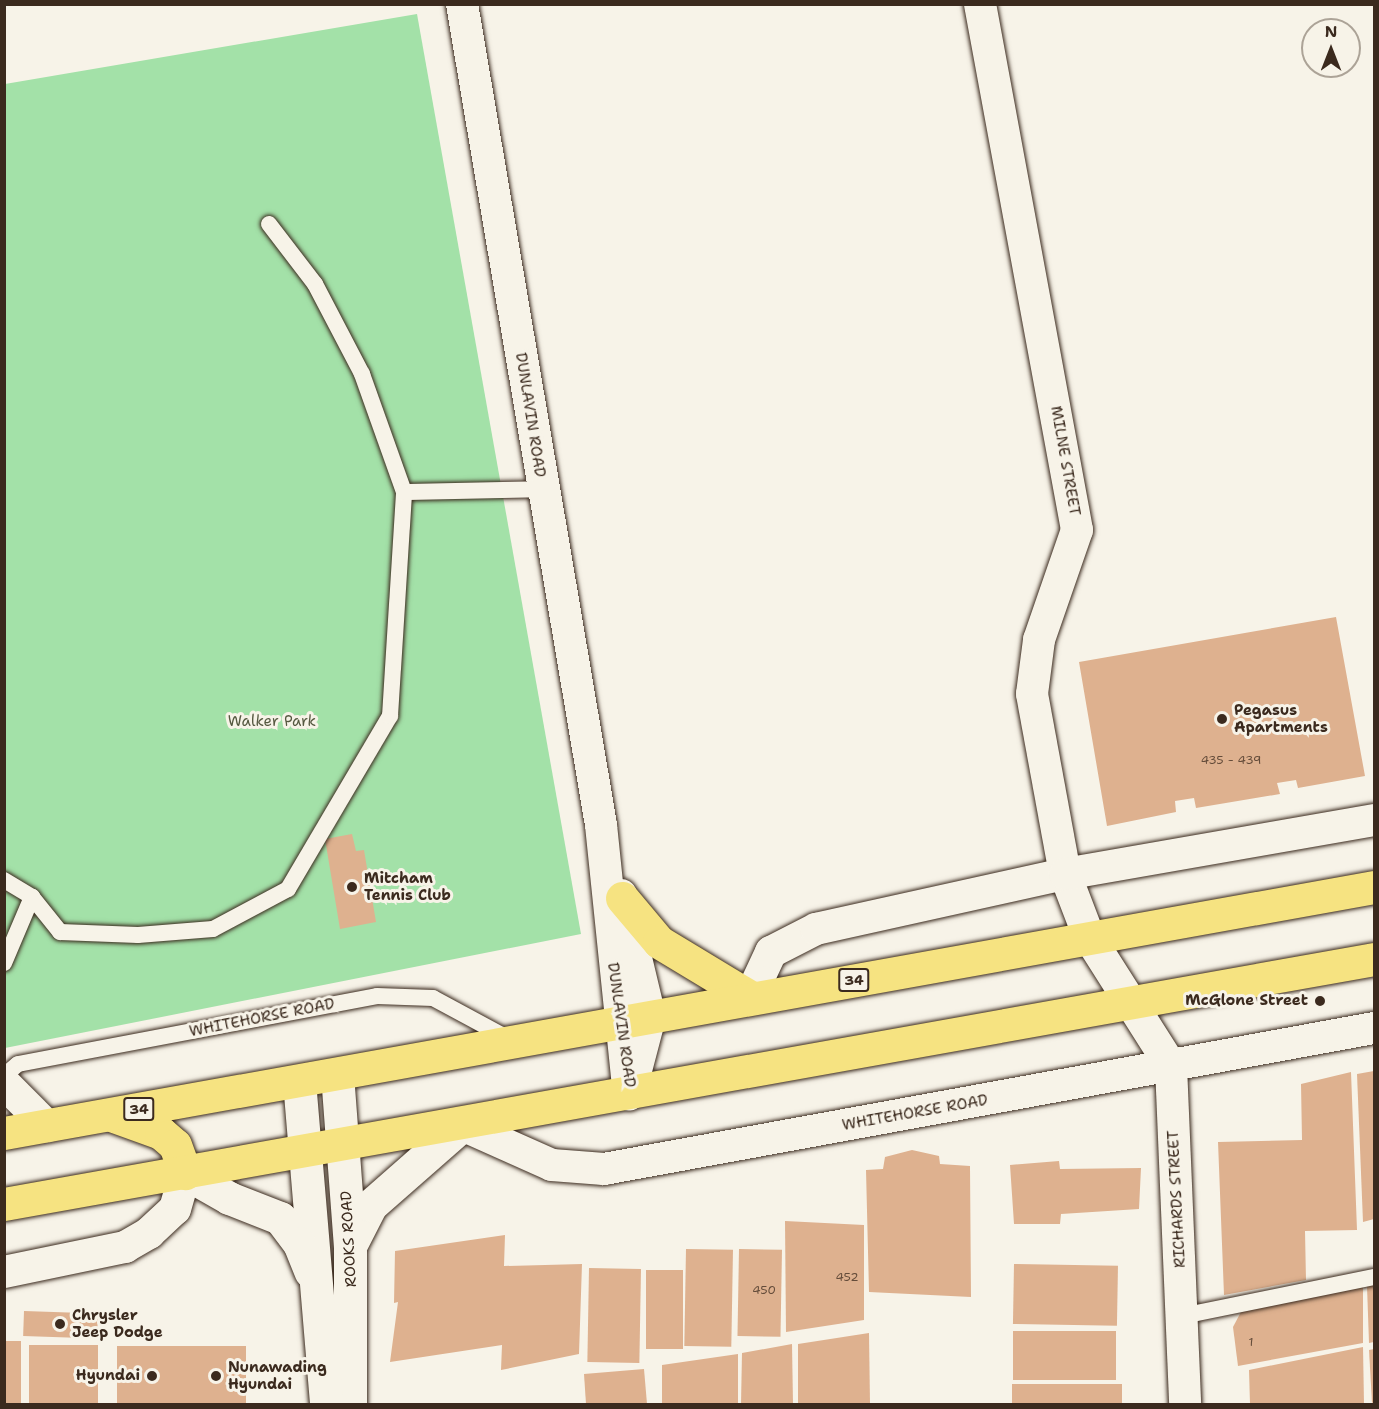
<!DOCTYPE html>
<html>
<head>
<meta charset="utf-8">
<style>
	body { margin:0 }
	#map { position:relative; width:1379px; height:1409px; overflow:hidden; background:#f7f3e8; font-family:"Shantell Sans",sans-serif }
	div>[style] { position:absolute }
	.green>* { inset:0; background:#a3e1a8 }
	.building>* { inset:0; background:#deb18f; transform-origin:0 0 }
	.roads { filter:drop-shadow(0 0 2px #3b2a1e) drop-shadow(0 0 2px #3b2a1e) }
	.service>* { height:16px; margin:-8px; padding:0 8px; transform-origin:8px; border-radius:8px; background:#f7f3e8 }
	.minor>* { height:32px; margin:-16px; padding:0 16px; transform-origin:16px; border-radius:16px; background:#f7f3e8 }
	.tertiary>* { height:33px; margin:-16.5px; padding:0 16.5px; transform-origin:16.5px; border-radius:16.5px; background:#f7f3e8 }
	.trunk>* { height:33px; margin:-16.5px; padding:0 16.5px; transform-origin:16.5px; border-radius:16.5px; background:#f6e381 }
	.dots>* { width:16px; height:16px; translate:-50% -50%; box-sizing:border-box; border:3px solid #f7f3e8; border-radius:50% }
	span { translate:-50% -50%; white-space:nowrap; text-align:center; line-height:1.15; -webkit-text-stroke:6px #f7f3e8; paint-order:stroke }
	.number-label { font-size:12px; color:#644c3a }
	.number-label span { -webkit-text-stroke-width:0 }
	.shield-label span { padding:2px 4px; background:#f7f3e8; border:2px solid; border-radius:4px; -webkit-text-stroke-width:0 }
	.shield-label { font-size:14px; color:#3b2a1e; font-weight:700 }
	.street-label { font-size:15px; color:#3b2a1e }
	.poi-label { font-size:15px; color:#3b2a1e; font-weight:700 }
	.left { translate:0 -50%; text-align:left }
	.right { translate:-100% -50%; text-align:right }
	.park-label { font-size:15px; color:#555840 }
	.frame { position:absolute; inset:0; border:6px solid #3b2a1e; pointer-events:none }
	.north { position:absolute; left:1301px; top:18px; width:60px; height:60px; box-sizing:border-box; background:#f7f3e8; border:2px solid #aca397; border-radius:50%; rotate:0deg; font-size:16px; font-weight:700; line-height:24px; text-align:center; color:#3b2a1e }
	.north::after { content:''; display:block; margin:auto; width:21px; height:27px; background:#3b2a1e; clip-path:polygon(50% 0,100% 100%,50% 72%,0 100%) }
</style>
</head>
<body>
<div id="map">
	<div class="green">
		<div style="clip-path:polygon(417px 14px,581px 934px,5px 1048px,5px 84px)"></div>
	</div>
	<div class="building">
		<div style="clip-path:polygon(1336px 617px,1365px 776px,1298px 788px,1296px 780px,1277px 783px,1280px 794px,1196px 808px,1194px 798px,1175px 801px,1176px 812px,1107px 826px,1079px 662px)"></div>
		<div style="clip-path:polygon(352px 834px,356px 851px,364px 850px,376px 922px,340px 929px,325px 839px)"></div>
		<div style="clip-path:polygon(1374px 1071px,1374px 1219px,1363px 1222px,1357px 1074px)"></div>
		<div style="clip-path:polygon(1351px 1072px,1357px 1230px,1305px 1231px,1306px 1280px,1224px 1295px,1218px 1142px,1302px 1140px,1301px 1084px)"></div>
		<div style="clip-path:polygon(912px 1150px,939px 1156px,940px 1164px,970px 1166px,971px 1297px,869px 1292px,866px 1170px,883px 1169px,885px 1157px)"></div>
		<div style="clip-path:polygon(1059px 1161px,1060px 1169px,1141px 1168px,1139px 1209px,1061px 1214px,1060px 1224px,1014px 1224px,1010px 1165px)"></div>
		<div style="clip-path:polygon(785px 1221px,864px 1225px,864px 1320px,786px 1332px)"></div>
		<div style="clip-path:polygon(505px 1235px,504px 1266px,582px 1264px,579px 1354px,501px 1370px,502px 1345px,390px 1362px,398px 1302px,394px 1303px,395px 1251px)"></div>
		<div style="left:686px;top:1249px;width:47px;height:97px;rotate:1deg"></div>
		<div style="left:739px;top:1249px;width:43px;height:87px;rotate:1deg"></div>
		<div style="left:1014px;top:1264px;width:104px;height:60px;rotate:1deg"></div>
		<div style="left:589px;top:1268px;width:52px;height:94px;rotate:1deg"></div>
		<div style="left:646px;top:1270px;width:37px;height:79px"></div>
		<div style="clip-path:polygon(1374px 1284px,1374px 1342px,1369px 1343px,1367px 1286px)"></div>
		<div style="clip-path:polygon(1363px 1286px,1363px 1343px,1238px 1366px,1233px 1327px,1243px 1308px)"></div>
		<div style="left:24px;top:1311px;width:74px;height:25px;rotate:2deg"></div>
		<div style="left:1013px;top:1331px;width:103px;height:49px"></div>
		<div style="clip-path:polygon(869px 1333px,870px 1404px,798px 1404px,798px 1344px)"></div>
		<div style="left:4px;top:1341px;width:17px;height:63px"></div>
		<div style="clip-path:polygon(792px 1344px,793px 1404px,741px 1404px,742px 1353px)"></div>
		<div style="left:98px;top:1345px;width:59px;height:69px;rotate:90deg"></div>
		<div style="left:246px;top:1346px;width:58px;height:129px;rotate:90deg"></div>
		<div style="clip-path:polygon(1363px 1347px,1364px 1404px,1250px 1404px,1249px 1370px)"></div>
		<div style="clip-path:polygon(1374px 1349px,1374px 1402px,1372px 1403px,1369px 1350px)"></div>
		<div style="clip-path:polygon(738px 1354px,738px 1404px,662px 1404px,662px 1365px)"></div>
		<div style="clip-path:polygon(644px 1369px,647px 1404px,586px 1404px,584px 1374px)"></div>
		<div style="left:1012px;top:1384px;width:110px;height:20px"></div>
	</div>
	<div class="roads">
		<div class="service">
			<div style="left:269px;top:224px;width:76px;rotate:52.5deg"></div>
			<div style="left:315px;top:284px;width:102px;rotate:62.4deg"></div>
			<div style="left:362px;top:374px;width:125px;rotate:70.4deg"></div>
			<div style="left:4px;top:880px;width:33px;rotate:31deg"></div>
			<div style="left:4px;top:963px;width:72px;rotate:-67deg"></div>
			<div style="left:32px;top:897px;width:45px;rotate:51.3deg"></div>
			<div style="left:60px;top:932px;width:78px;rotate:2.2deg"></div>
			<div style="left:138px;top:935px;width:75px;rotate:-4.6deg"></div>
			<div style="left:213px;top:929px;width:85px;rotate:-28.1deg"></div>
			<div style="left:288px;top:889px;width:201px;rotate:-59.5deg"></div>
			<div style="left:390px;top:716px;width:224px;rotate:-86.4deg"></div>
			<div style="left:404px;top:492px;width:138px;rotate:-1.2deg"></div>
			<div style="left:4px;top:1076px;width:18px;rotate:-41deg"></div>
			<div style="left:18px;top:1064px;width:365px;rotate:-10.7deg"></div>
			<div style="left:377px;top:996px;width:56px;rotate:2deg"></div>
			<div style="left:433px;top:998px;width:86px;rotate:28.3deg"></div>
			<div style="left:1182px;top:1316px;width:196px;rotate:-11.5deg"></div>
		</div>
		<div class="minor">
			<div style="left:462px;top:4px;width:833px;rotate:80.39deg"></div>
			<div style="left:601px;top:825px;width:271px;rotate:84.1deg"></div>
			<div style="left:980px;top:4px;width:535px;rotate:79.55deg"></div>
			<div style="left:1077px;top:530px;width:116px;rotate:109.1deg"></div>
			<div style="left:1039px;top:640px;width:54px;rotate:97.4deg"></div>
			<div style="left:1032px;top:694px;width:183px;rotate:79.6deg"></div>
			<div style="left:1065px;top:874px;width:67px;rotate:69.1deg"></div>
			<div style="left:1089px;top:937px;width:153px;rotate:57.6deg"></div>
			<div style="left:1171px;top:1066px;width:338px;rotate:87.6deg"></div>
			<div style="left:621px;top:895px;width:125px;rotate:76.6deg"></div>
			<div style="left:650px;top:1017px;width:67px;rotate:104.7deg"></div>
			<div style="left:750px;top:997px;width:50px;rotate:-65deg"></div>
			<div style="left:771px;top:952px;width:51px;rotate:-27.1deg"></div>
			<div style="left:816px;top:929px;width:255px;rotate:-12.5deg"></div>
			<div style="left:1065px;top:874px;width:314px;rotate:-9.9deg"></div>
			<div style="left:4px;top:1083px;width:61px;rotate:45deg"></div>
			<div style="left:462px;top:1125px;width:98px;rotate:24deg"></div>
			<div style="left:552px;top:1165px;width:52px;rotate:4.4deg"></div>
			<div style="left:604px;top:1169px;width:783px;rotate:-10.38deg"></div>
			<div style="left:4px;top:1272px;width:124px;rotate:-11.7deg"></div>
			<div style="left:125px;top:1247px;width:28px;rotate:-30deg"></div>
			<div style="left:149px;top:1233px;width:35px;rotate:-43deg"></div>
			<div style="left:175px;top:1209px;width:37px;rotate:-74deg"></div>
		</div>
		<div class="tertiary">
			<div style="left:337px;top:1074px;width:173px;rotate:85.7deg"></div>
			<div style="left:350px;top:1247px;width:157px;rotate:90deg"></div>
			<div style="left:299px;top:1081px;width:324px;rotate:85.2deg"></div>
			<div style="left:185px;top:1173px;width:51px;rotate:29.6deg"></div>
			<div style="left:229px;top:1198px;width:55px;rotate:21.4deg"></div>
			<div style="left:280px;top:1218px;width:31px;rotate:53deg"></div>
			<div style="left:299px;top:1243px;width:31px;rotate:68deg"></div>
			<div style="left:351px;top:1244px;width:44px;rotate:-62.9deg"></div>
			<div style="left:371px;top:1205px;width:121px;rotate:-41.3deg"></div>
		</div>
		<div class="trunk">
			<div style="left:622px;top:898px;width:57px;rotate:49.9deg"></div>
			<div style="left:659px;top:942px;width:106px;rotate:31.1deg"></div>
			<div style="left:111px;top:1115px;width:53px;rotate:19.8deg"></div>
			<div style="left:161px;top:1133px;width:18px;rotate:41deg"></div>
			<div style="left:175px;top:1145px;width:30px;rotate:70deg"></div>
			<div style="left:4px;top:1133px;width:1392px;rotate:-10.18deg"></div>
			<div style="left:4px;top:1204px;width:1392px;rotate:-10.14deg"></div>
		</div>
	</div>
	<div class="dots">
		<div style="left:1222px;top:719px;background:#3b2a1e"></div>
		<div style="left:352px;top:887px;background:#3b2a1e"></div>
		<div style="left:1320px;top:1001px;background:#3b2a1e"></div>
		<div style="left:60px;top:1324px;background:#3b2a1e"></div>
		<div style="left:152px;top:1376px;background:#3b2a1e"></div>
		<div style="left:216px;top:1376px;background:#3b2a1e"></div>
	</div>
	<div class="number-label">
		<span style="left:1231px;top:761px">435 - 439</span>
		<span style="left:847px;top:1278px">452</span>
		<span style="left:764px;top:1291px">450</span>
		<span style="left:1251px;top:1343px">1</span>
	</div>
	<div class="shield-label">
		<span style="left:854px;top:980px">34</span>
		<span style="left:139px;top:1109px">34</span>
	</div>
	<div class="street-label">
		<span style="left:530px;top:415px;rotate:81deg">DUNLAVIN ROAD</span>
		<span style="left:1065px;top:461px;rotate:80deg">MILNE STREET</span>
		<span style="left:262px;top:1018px;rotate:-11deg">WHITEHORSE ROAD</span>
		<span style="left:621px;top:1025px;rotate:82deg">DUNLAVIN ROAD</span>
		<span style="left:915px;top:1113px;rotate:-10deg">WHITEHORSE ROAD</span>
		<span style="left:1177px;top:1199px;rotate:-93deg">RICHARDS STREET</span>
		<span style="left:349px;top:1239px;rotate:-93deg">ROOKS ROAD</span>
	</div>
	<div class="poi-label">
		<span class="left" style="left:1234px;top:719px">Pegasus<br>Apartments</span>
		<span class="left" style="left:364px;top:887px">Mitcham<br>Tennis Club</span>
		<span class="right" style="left:1308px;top:1001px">McGlone Street</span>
		<span class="left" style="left:72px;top:1324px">Chrysler<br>Jeep Dodge</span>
		<span class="left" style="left:228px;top:1376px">Nunawading<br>Hyundai</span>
		<span class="right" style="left:140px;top:1376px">Hyundai</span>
	</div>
	<div class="park-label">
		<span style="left:272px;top:722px">Walker Park</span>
	</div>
	<div class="frame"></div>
	<div class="north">N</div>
</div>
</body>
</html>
